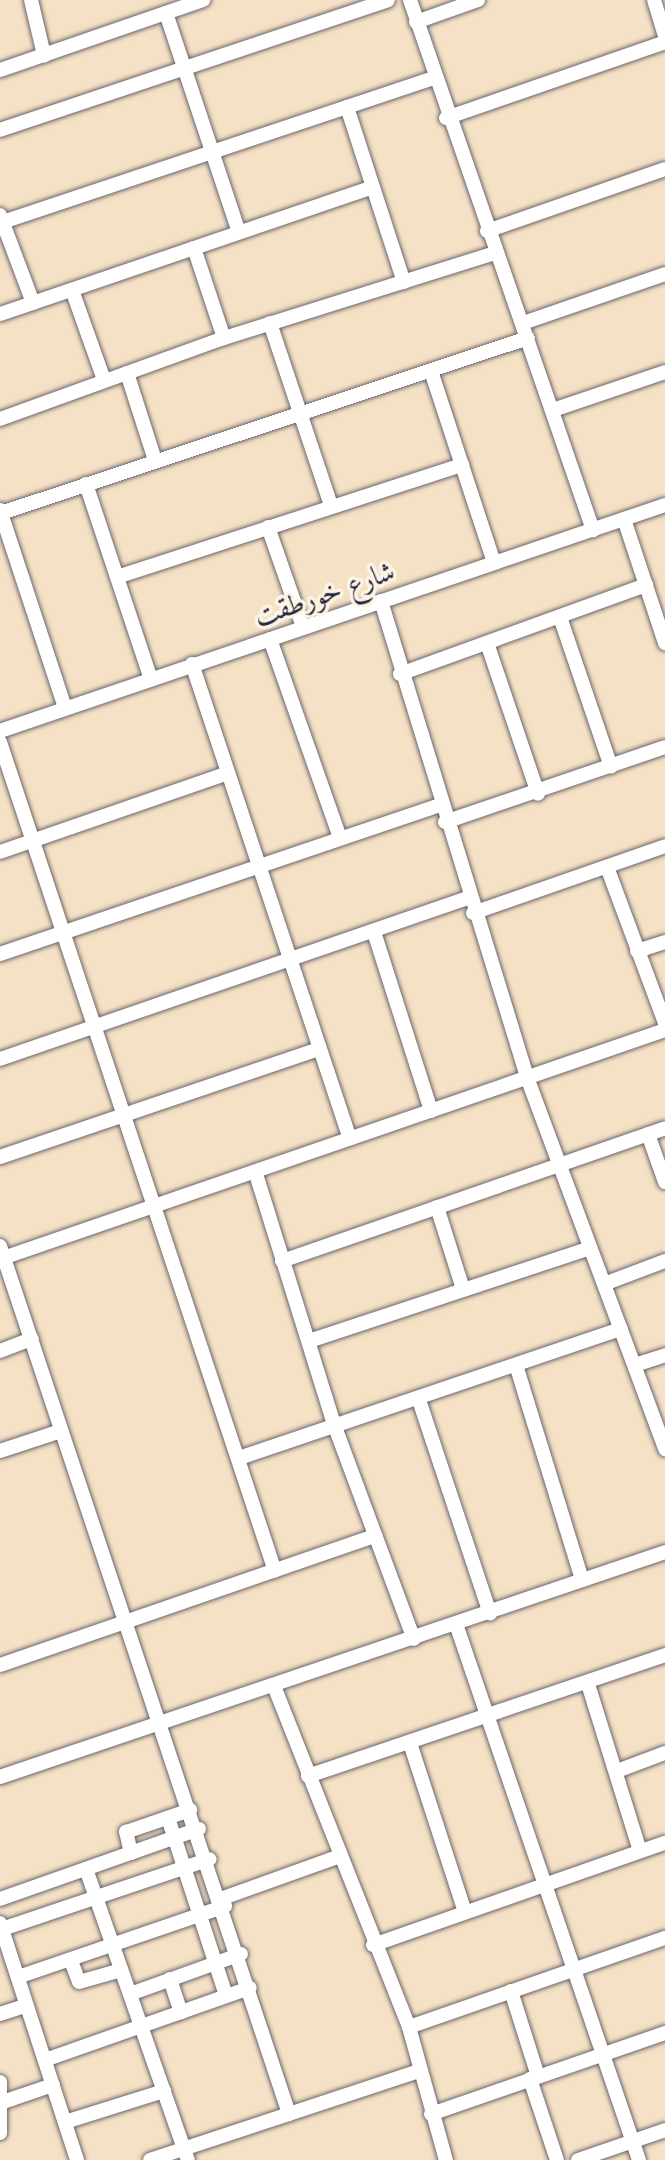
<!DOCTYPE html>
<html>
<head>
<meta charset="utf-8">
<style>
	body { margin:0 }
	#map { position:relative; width:665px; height:2160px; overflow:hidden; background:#f5e1c5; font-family:"Libre Caslon Text",Amiri,serif }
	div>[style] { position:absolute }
	.roads { filter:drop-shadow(0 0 2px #6c656b) drop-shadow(0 0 2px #6c656b) }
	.minor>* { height:14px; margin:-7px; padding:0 7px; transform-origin:7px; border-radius:7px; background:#fff }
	span { translate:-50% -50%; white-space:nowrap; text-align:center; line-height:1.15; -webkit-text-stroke:7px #fcf5e5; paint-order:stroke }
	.street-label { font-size:28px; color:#22223b }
</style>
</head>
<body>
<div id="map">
	<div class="roads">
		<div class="minor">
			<div style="left:31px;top:0;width:57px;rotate:76.7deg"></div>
			<div style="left:410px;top:0;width:561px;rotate:70.95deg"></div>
			<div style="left:654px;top:0;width:37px;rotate:73deg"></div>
			<div style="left:166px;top:13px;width:231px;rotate:71.6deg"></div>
			<div style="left:416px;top:22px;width:66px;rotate:-19.5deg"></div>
			<div style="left:0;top:70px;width:215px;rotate:-19deg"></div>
			<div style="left:347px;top:107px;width:184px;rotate:72deg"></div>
			<div style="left:446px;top:118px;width:232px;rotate:-19.1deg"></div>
			<div style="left:0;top:130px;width:409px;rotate:-18.5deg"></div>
			<div style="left:0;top:215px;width:94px;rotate:69.4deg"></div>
			<div style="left:0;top:223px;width:457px;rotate:-18.5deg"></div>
			<div style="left:487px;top:231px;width:188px;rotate:-19.2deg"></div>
			<div style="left:194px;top:248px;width:95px;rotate:71.6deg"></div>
			<div style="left:72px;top:290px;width:96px;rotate:70.4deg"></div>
			<div style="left:0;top:314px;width:393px;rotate:-18.8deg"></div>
			<div style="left:270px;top:323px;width:192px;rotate:71.5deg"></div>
			<div style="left:523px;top:323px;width:150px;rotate:-19deg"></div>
			<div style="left:431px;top:371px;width:202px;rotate:71.8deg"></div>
			<div style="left:127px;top:373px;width:91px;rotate:72.2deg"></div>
			<div style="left:553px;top:410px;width:118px;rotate:-18.7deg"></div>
			<div style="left:0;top:419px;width:238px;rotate:-19.9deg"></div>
			<div style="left:224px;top:338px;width:285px;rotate:-17.4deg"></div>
			<div style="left:86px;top:484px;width:206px;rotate:71.6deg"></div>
			<div style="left:0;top:510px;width:208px;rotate:71.8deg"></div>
			<div style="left:1px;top:513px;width:555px;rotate:-18.37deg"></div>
			<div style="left:624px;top:519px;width:131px;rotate:71.7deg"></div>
			<div style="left:268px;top:527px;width:106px;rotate:70.7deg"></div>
			<div style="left:117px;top:577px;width:363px;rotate:-18deg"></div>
			<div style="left:381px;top:601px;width:501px;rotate:72.94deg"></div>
			<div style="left:528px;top:1080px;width:394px;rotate:69.6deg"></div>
			<div style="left:560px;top:617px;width:158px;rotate:71.2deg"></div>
			<div style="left:270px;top:639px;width:211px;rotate:70.6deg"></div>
			<div style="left:487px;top:643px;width:159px;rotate:71.3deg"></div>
			<div style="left:192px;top:664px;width:500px;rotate:71.6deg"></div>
			<div style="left:400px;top:674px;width:262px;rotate:-19.9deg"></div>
			<div style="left:0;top:731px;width:702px;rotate:-18.77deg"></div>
			<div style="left:0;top:742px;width:873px;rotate:71.65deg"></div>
			<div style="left:445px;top:822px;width:232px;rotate:-18.8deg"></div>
			<div style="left:0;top:852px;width:241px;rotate:-19.1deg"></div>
			<div style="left:607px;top:867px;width:166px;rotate:69.6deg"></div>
			<div style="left:473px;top:913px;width:203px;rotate:-19.2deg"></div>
			<div style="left:374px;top:932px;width:188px;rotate:72.3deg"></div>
			<div style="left:637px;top:951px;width:29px;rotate:-18deg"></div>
			<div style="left:0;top:954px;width:465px;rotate:-18.7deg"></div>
			<div style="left:0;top:1059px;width:495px;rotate:-19deg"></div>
			<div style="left:648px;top:1134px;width:51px;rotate:70.5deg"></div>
			<div style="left:0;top:1157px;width:337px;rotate:-18.7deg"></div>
			<div style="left:256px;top:1174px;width:265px;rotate:72.7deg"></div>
			<div style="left:335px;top:1427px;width:226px;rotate:69.6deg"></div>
			<div style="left:437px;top:1207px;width:86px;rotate:72.4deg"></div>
			<div style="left:0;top:1246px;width:915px;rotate:71.58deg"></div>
			<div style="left:0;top:1259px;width:703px;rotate:-19deg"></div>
			<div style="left:282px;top:1261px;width:405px;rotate:-19.1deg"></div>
			<div style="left:604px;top:1284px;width:65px;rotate:-20.7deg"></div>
			<div style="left:309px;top:1341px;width:296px;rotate:-18.3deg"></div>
			<div style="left:0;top:1351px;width:34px;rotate:-21deg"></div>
			<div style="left:516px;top:1365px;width:225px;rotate:72.9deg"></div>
			<div style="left:635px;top:1365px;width:32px;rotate:-18deg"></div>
			<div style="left:419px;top:1400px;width:225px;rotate:71.6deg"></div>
			<div style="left:0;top:1451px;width:64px;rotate:-18.2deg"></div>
			<div style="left:239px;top:1458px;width:403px;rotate:-18.7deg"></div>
			<div style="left:456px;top:1624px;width:566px;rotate:71.15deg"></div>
			<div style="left:0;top:1665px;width:397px;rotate:-19deg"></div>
			<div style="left:588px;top:1684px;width:175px;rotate:72.7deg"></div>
			<div style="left:274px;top:1686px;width:367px;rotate:68.4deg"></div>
			<div style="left:409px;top:2027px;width:138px;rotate:74.5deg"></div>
			<div style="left:410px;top:1743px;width:175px;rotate:72deg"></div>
			<div style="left:617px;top:1771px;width:51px;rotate:-20.6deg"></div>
			<div style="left:308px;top:1776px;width:377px;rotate:-18.7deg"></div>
			<div style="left:0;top:1777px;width:702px;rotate:-18.69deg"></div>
			<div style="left:168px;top:1818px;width:186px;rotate:71.9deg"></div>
			<div style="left:131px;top:1853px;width:22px;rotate:-103deg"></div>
			<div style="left:126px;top:1832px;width:68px;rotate:-19deg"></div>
			<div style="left:86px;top:1869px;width:308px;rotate:70.7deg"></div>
			<div style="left:223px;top:1898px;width:124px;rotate:-19.7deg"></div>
			<div style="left:0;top:1899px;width:211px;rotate:-19.4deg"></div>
			<div style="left:0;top:1923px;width:249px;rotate:72deg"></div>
			<div style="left:2px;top:1929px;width:219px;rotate:-18.6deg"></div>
			<div style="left:373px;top:1945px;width:309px;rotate:-19.3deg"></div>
			<div style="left:71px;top:1961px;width:22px;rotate:69deg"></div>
			<div style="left:79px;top:1982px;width:44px;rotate:-15.9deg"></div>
			<div style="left:18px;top:1977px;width:219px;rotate:-18.9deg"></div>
			<div style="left:170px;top:1979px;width:35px;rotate:72deg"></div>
			<div style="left:511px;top:1991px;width:89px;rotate:72.4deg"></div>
			<div style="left:130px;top:1994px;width:118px;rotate:-19.8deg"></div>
			<div style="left:0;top:2014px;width:28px;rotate:-18deg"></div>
			<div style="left:409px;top:2027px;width:271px;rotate:-19.2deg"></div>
			<div style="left:45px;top:2060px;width:217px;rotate:-19.4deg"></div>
			<div style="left:530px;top:2079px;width:85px;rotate:71.6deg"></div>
			<div style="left:0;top:2082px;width:51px;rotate:90deg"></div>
			<div style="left:0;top:2103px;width:56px;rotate:-18.8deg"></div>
			<div style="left:431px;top:2114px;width:248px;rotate:-19.1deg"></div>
			<div style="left:65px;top:2122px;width:104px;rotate:-17.4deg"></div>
			<div style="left:150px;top:2160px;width:283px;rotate:-18.3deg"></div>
			<div style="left:578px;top:2160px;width:92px;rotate:-19deg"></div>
		</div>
	</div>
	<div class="street-label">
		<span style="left:324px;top:593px;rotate:-19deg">شارع خورطقت</span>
	</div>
</div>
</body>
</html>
